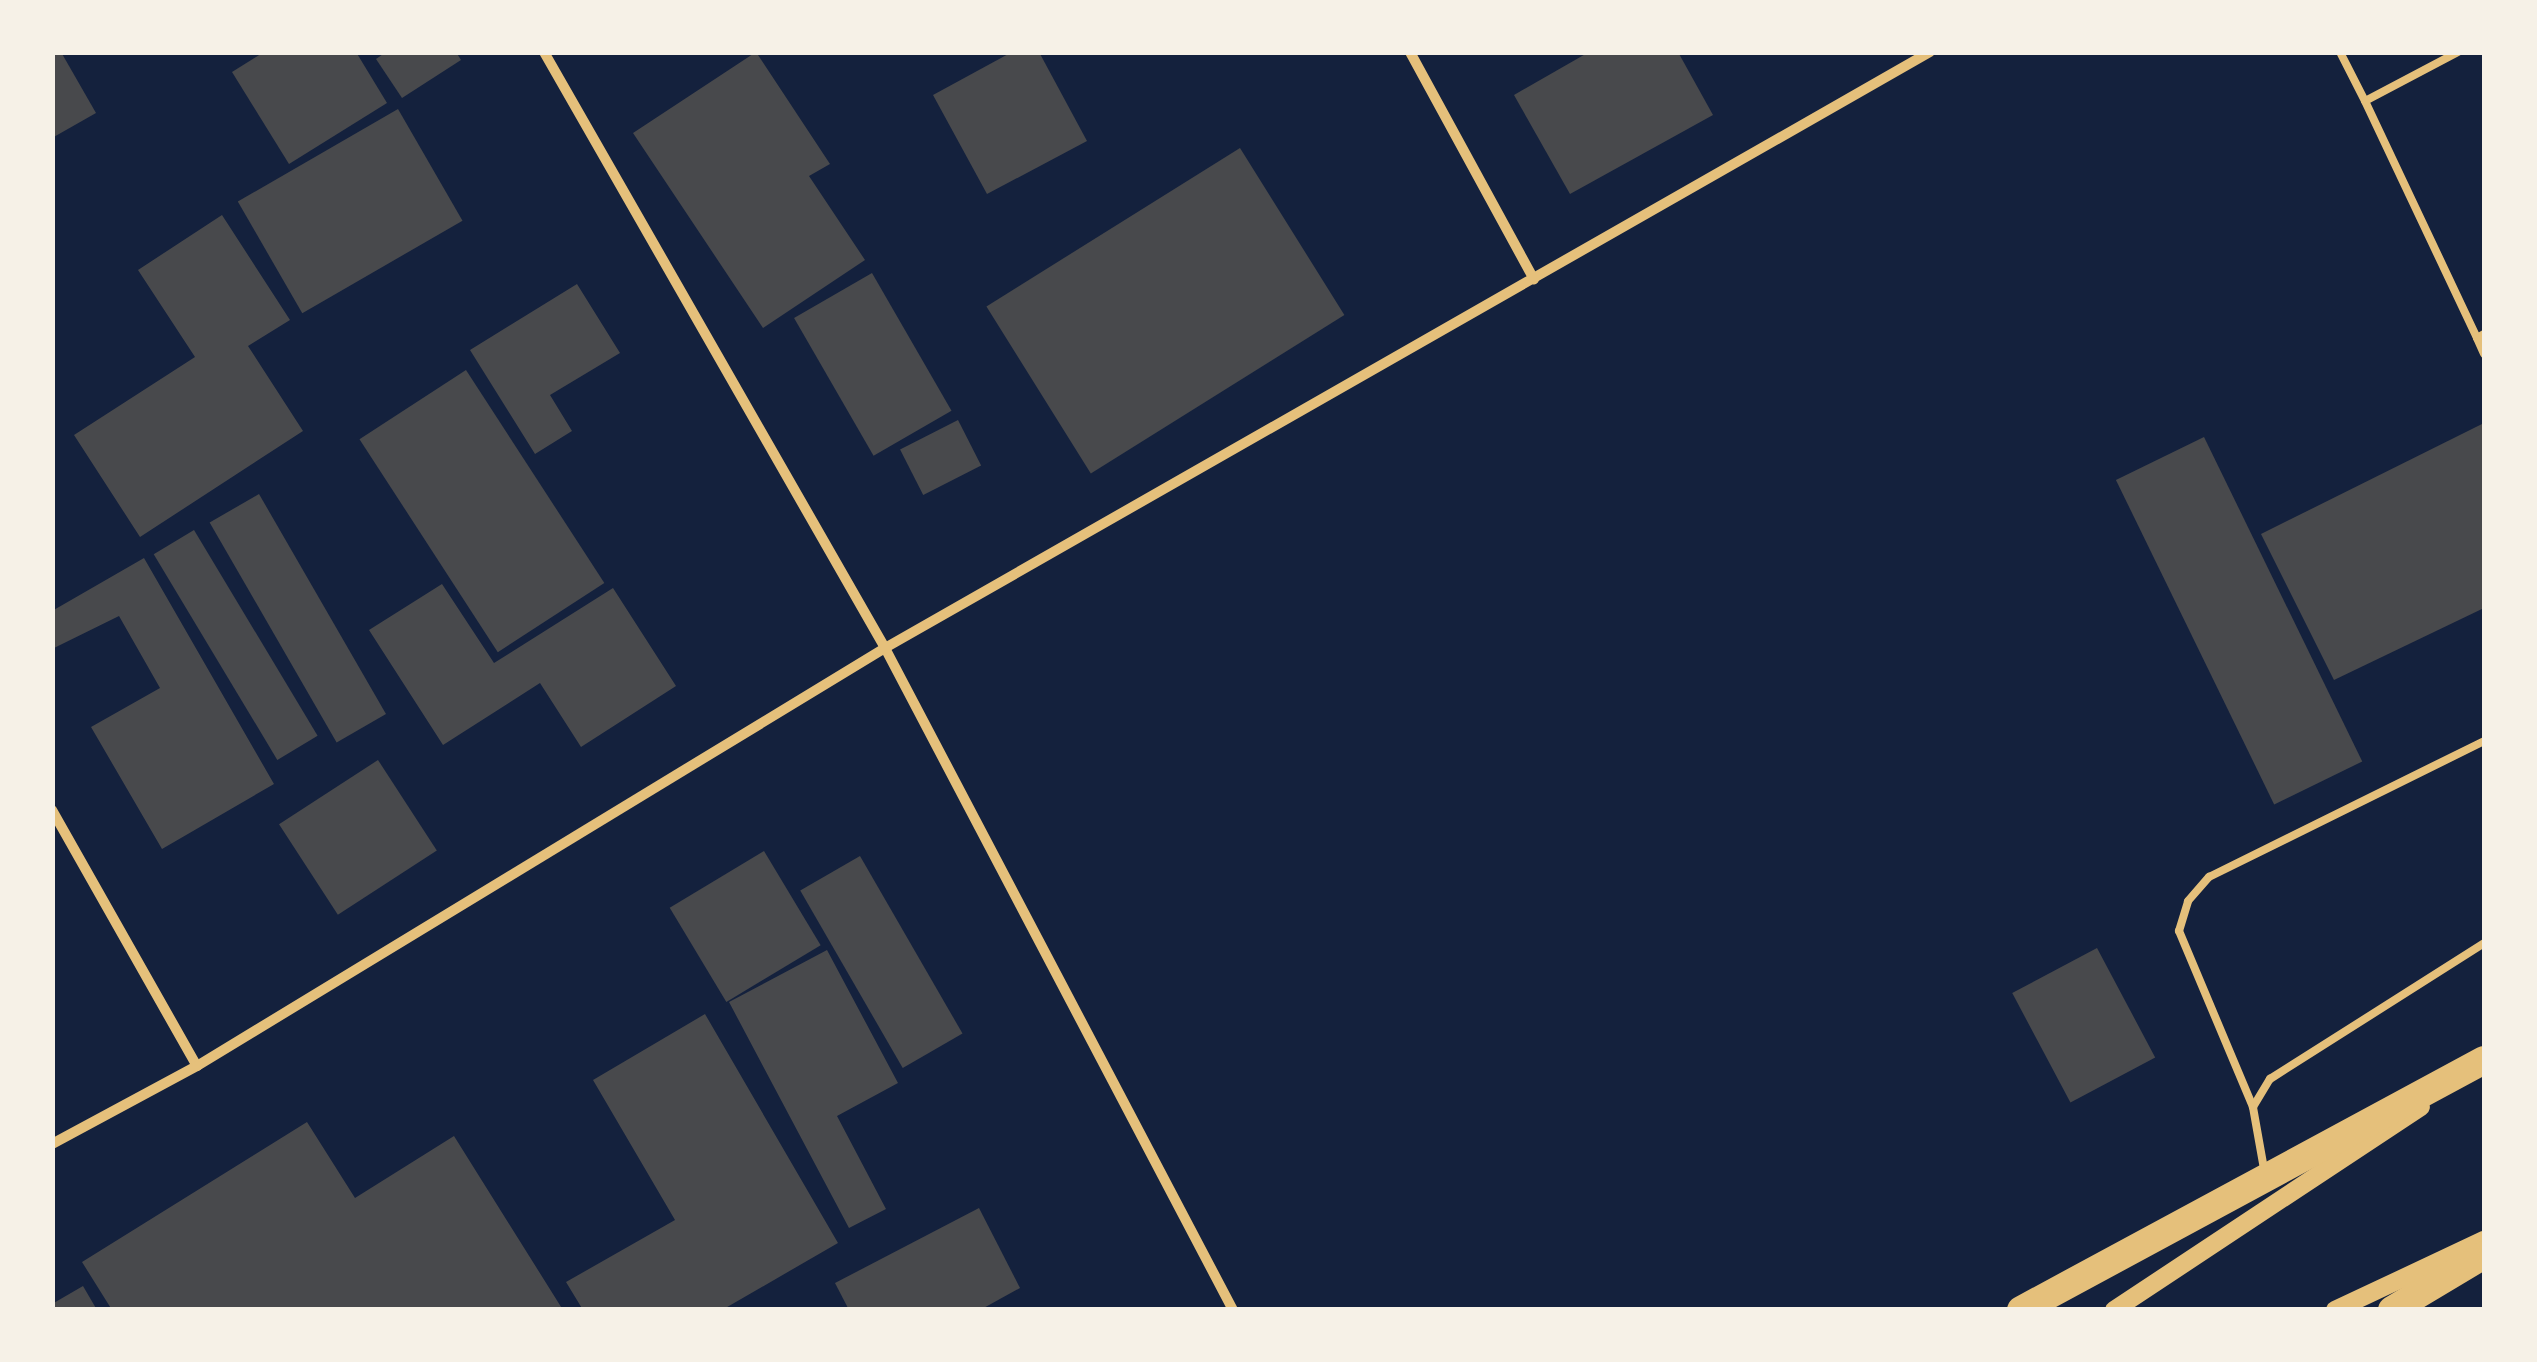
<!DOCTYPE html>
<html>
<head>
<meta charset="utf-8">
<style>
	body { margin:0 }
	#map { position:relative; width:2537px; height:1362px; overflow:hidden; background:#14213d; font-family:Figtree,sans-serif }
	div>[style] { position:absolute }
	.building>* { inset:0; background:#48494c; transform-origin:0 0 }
	.service>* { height:8px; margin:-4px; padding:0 4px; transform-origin:4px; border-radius:4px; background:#e5c07b }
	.minor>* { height:10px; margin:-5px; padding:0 5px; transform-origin:5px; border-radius:5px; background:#e5c07b }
	.tertiary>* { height:18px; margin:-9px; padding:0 9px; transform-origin:9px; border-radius:9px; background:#e5c07b }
	.trunk>* { height:28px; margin:-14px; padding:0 14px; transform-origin:14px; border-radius:14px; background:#e5c07b }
	span { translate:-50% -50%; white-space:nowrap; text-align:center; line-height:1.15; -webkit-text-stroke:9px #f6f1e7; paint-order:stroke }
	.frame { position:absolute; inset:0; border:55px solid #f6f1e7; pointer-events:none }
</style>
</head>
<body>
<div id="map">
	<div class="building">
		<div style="clip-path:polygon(52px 52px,61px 52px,96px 113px,52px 138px)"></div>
		<div style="clip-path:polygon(264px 52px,356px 52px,387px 103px,289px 164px,232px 72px)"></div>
		<div style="clip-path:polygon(386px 52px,456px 52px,461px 60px,402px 98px,376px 59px)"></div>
		<div style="clip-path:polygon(756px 52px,830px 164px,809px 176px,865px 260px,763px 328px,633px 133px)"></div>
		<div style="clip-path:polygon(1012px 52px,1039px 52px,1087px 141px,987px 194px,933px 95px)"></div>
		<div style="clip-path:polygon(1589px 52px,1678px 52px,1713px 115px,1570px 194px,1514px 95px)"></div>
		<div style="left:398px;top:109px;width:129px;height:185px;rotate:60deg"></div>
		<div style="left:1240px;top:148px;width:197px;height:299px;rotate:58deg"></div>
		<div style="clip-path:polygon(222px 215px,290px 320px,248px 346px,303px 431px,140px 537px,74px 435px,195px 357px,138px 270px)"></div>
		<div style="left:872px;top:273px;width:159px;height:90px;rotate:60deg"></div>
		<div style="clip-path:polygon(577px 284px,620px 353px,550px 395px,572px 431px,535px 454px,470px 350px)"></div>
		<div style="left:466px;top:370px;width:254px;height:127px;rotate:57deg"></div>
		<div style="left:958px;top:420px;width:51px;height:65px;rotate:63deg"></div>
		<div style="clip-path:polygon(2484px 423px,2484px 608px,2334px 680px,2261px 534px)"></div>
		<div style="left:2204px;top:437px;width:361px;height:98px;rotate:64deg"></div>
		<div style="left:259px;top:494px;width:254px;height:57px;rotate:60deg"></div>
		<div style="left:194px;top:530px;width:240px;height:47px;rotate:59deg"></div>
		<div style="clip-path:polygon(144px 558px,274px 784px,162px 849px,91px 727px,160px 688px,119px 616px,52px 649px,52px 611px)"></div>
		<div style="clip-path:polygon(442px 584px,494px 663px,613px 588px,676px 686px,581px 747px,540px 683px,443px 745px,369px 630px)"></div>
		<div style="left:378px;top:760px;width:108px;height:118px;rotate:57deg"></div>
		<div style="left:764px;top:851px;width:110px;height:110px;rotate:59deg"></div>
		<div style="left:860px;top:856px;width:205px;height:69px;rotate:60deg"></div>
		<div style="left:2097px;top:948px;width:124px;height:96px;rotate:62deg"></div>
		<div style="clip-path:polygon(827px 950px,898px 1083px,837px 1116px,886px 1209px,849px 1228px,729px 1002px)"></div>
		<div style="clip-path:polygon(705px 1014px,838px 1243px,722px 1310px,583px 1310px,566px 1282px,675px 1220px,593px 1080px)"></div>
		<div style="clip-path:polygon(307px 1122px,355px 1198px,454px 1136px,563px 1310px,112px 1310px,82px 1262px)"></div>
		<div style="clip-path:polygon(979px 1208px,1020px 1288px,980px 1310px,849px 1310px,835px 1283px)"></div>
		<div style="clip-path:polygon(83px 1286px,97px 1310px,52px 1310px,52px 1304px)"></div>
	</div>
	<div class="service">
		<div style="left:2340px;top:52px;width:55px;rotate:63deg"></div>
		<div style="left:2458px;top:52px;width:105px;rotate:152.2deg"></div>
		<div style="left:2365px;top:101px;width:262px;rotate:64.7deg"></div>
		<div style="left:2484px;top:334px;width:8px;rotate:150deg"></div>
		<div style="left:2477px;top:338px;width:17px;rotate:66deg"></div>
		<div style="left:2253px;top:1107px;width:191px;rotate:-112.8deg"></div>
		<div style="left:2179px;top:931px;width:31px;rotate:-73deg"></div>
		<div style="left:2188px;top:901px;width:32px;rotate:-49deg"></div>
		<div style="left:2209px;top:877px;width:307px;rotate:-26.3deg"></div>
		<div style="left:2264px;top:1169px;width:63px;rotate:-100.1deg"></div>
		<div style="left:2253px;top:1107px;width:33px;rotate:-59deg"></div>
		<div style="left:2270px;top:1079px;width:254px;rotate:-32.4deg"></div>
	</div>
	<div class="minor">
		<div style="left:544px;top:52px;width:687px;rotate:60.22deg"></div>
		<div style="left:885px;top:648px;width:748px;rotate:62.27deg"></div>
		<div style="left:1410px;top:52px;width:259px;rotate:61.4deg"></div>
		<div style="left:52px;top:810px;width:294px;rotate:60.5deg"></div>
		<div style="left:52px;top:1144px;width:165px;rotate:-28.3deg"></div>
		<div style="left:197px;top:1066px;width:805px;rotate:-31.28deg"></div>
		<div style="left:885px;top:648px;width:1203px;rotate:-29.7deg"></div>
	</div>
	<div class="tertiary">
		<div style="left:2114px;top:1310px;width:368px;rotate:-33.5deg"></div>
		<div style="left:2335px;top:1310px;width:165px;rotate:-25.2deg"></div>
	</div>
	<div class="trunk">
		<div style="left:2021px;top:1310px;width:526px;rotate:-28.37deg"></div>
		<div style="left:2392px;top:1310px;width:107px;rotate:-30.9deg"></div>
	</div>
	<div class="frame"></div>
</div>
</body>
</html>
